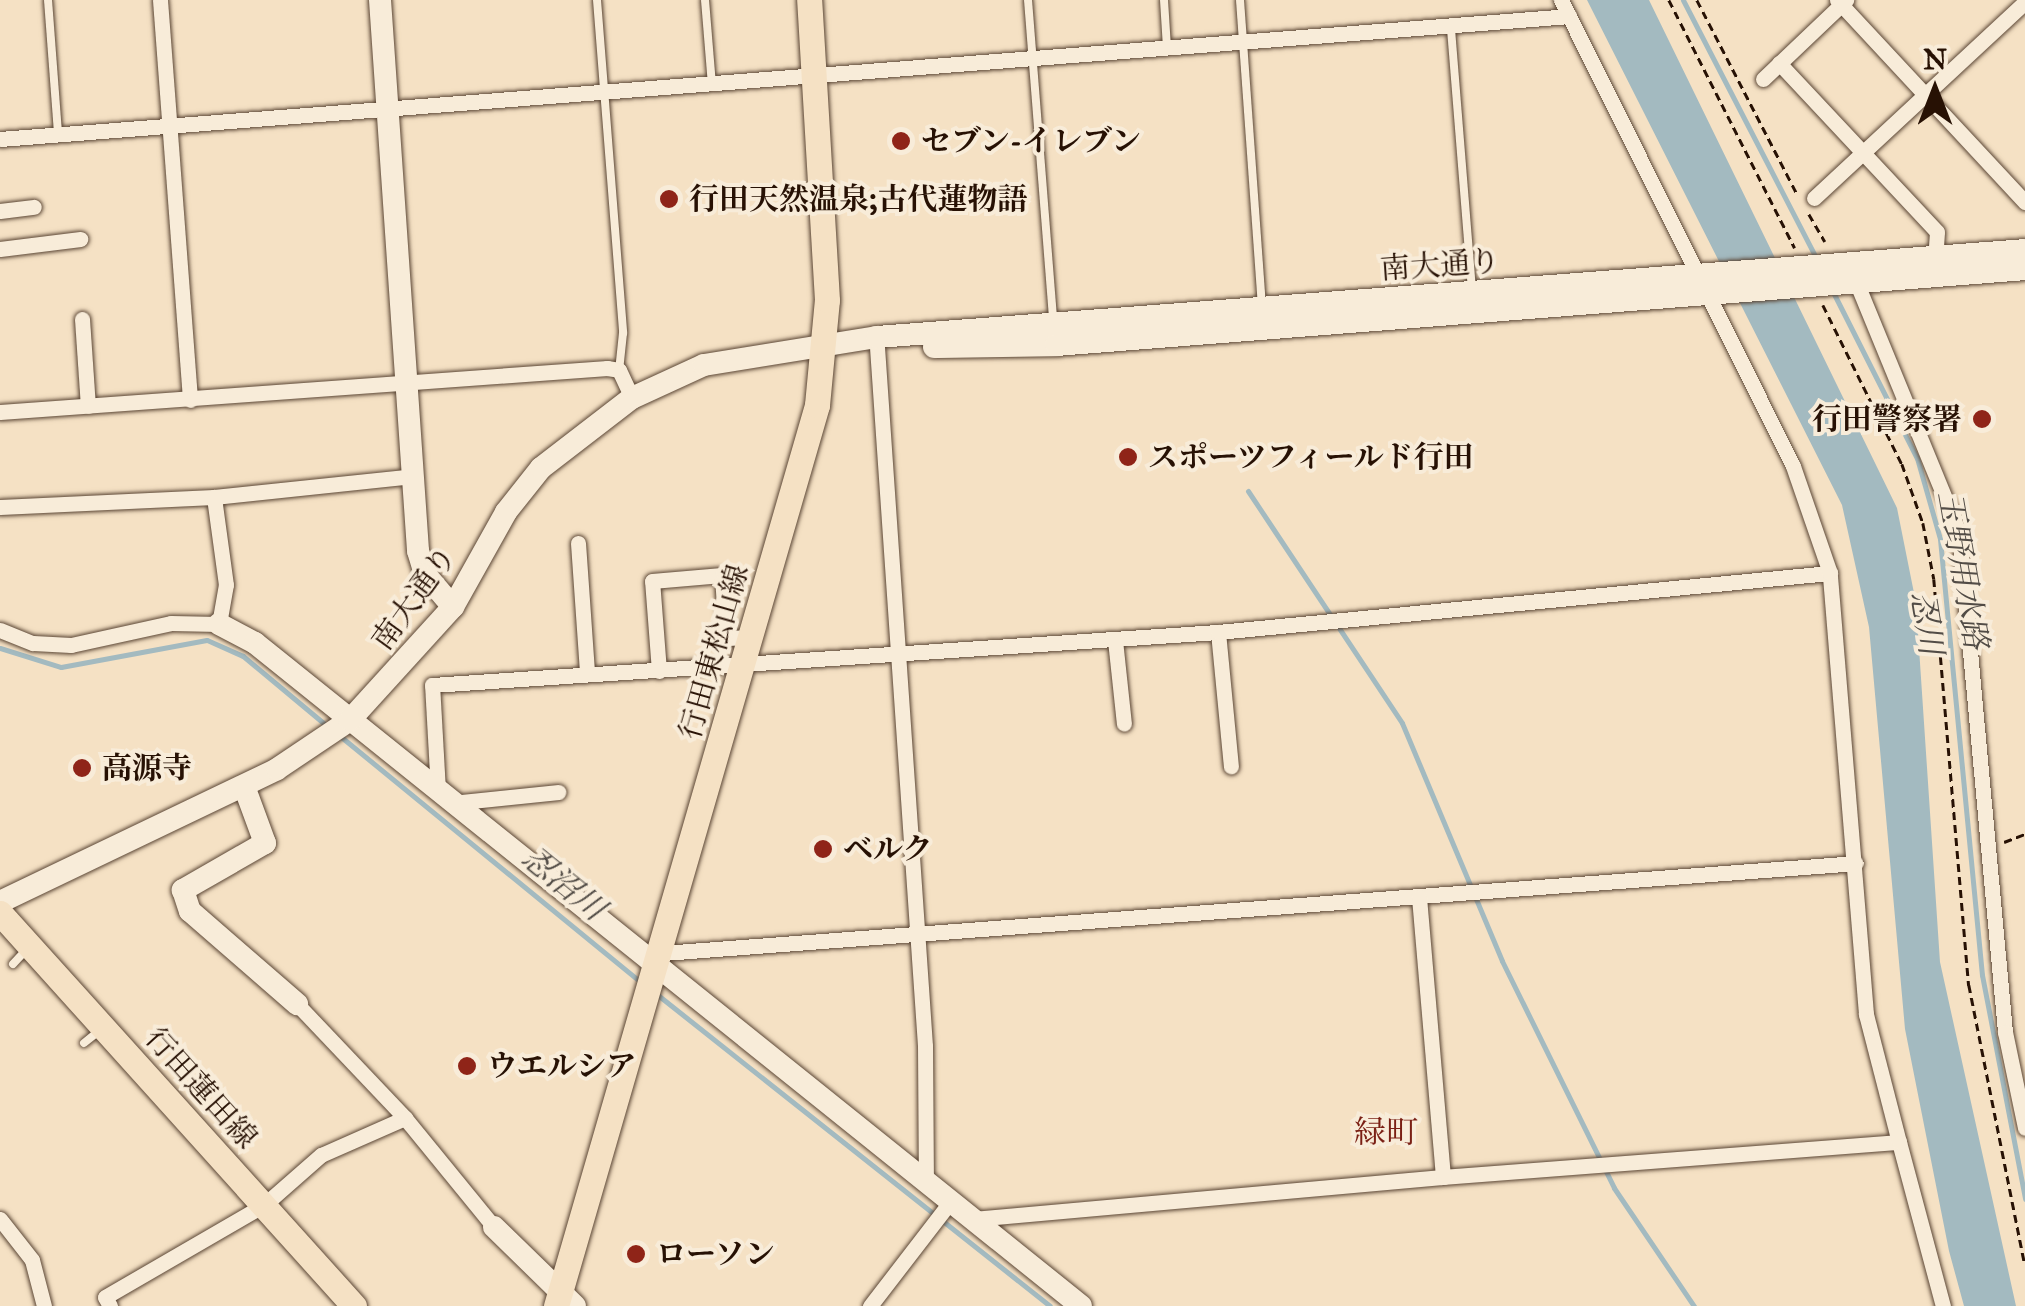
<!DOCTYPE html>
<html>
<head>
<meta charset="utf-8">
<style>
	body { margin:0 }
	#map { position:relative; width:2025px; height:1306px; overflow:hidden; background:#f5e1c4; font-family:"IM FELL Great Primer","Noto Serif JP",serif }
	div>[style] { position:absolute }
	.water>* { inset:0; background:#a3bac0 }
	.stream>* { height:5px; margin:-2.5px; padding:0 2.5px; transform-origin:2.5px; border-radius:2.5px; background:#a3bac0 }
	.path>* { height:2.5px; margin-top:-1.25px; transform-origin:0; background:repeating-linear-gradient(90deg,#271104 0 8px,transparent 0 13px) }
	.roads { filter:drop-shadow(0 0 2px #5a4534) drop-shadow(0 0 2px #5a4534) }
	.lane>* { height:8px; margin:-4px; padding:0 4px; transform-origin:4px; border-radius:4px; background:#f8ecd9 }
	.street>* { height:15px; margin:-7.5px; padding:0 7.5px; transform-origin:7.5px; border-radius:7.5px; background:#f8ecd9 }
	.secondary>* { height:22px; margin:-11px; padding:0 11px; transform-origin:11px; border-radius:11px; background:#f8ecd9 }
	.primary>* { height:25px; margin:-12.5px; padding:0 12.5px; transform-origin:12.5px; border-radius:12.5px; background:#f5e1c4 }
	.dots>* { width:28px; height:28px; translate:-50% -50%; box-sizing:border-box; border:5px solid #f8ecd9; border-radius:50% }
	span { translate:-50% -50%; white-space:nowrap; text-align:center; line-height:1.15; -webkit-text-stroke:8px #f8ecd9; paint-order:stroke }
	.poi-label { font-size:30px; color:#271104; font-weight:700 }
	.left { translate:0 -50%; text-align:left }
	.right { translate:-100% -50%; text-align:right }
	.street-label { font-size:30px; color:#271104 }
	.water-label { font-size:32px; color:#524c46; font-style:italic }
	.neighbourhood-label { font-size:32px; color:#7a1f14 }
	.north { position:absolute; left:1885px; top:40px; width:100px; height:100px; -webkit-text-stroke:8px #f8ecd9; paint-order:stroke; rotate:0deg; font-size:28px; font-weight:700; line-height:40px; text-align:center; color:#271104 }
	.north::after { content:''; display:block; margin:auto; width:35px; height:45px; background:#271104; clip-path:polygon(50% 0,100% 100%,50% 72%,0 100%) }
</style>
</head>
<body>
<div id="map">
	<div class="water">
		<div style="clip-path:polygon(1587px 0,1649px 0,1897px 508px,1916px 603px,1940px 962px,2016px 1306px,1964px 1306px,1949px 1251px,1905px 1029px,1869px 627px,1842px 505px)"></div>
	</div>
	<div class="stream">
		<div style="left:1683px;top:0;width:292px;rotate:62.7deg"></div>
		<div style="left:1833px;top:292px;width:186px;rotate:63.2deg"></div>
		<div style="left:1917px;top:458px;width:84px;rotate:74.1deg"></div>
		<div style="left:1940px;top:539px;width:438px;rotate:84.5deg"></div>
		<div style="left:1982px;top:975px;width:228px;rotate:79.1deg"></div>
		<div style="left:1248px;top:491px;width:278px;rotate:56.4deg"></div>
		<div style="left:1402px;top:723px;width:258px;rotate:67.2deg"></div>
		<div style="left:1502px;top:961px;width:253px;rotate:63.7deg"></div>
		<div style="left:1614px;top:1188px;width:143px;rotate:55.9deg"></div>
		<div style="left:0;top:648px;width:64px;rotate:17.3deg"></div>
		<div style="left:61px;top:667px;width:148px;rotate:-10.5deg"></div>
		<div style="left:207px;top:640px;width:39px;rotate:24deg"></div>
		<div style="left:243px;top:656px;width:109px;rotate:39.8deg"></div>
		<div style="left:340px;top:736px;width:389px;rotate:39.3deg"></div>
		<div style="left:654px;top:992px;width:505px;rotate:38.41deg"></div>
	</div>
	<div class="path">
		<div style="left:1669px;top:0;width:278px;rotate:63.1deg"></div>
		<div style="left:1697px;top:0;width:218px;rotate:62.7deg"></div>
		<div style="left:1809px;top:214px;width:32px;rotate:60deg"></div>
		<div style="left:1823px;top:305px;width:178px;rotate:63.6deg"></div>
		<div style="left:1902px;top:464px;width:63px;rotate:70.4deg"></div>
		<div style="left:1923px;top:523px;width:57px;rotate:78.9deg"></div>
		<div style="left:1934px;top:579px;width:408px;rotate:85.1deg"></div>
		<div style="left:1969px;top:985px;width:285px;rotate:78.7deg"></div>
		<div style="left:2004px;top:842px;width:22px;rotate:-21deg"></div>
	</div>
	<div class="roads">
		<div class="lane">
			<div style="left:48px;top:0;width:134px;rotate:85.7deg"></div>
			<div style="left:597px;top:0;width:334px;rotate:85.5deg"></div>
			<div style="left:623px;top:333px;width:36px;rotate:96deg"></div>
			<div style="left:705px;top:0;width:85px;rotate:85.3deg"></div>
			<div style="left:1028px;top:0;width:322px;rotate:85.5deg"></div>
			<div style="left:1164px;top:0;width:48px;rotate:86.4deg"></div>
			<div style="left:1240px;top:0;width:305px;rotate:85.9deg"></div>
			<div style="left:1451px;top:29px;width:260px;rotate:85.4deg"></div>
			<div style="left:13px;top:964px;width:19px;rotate:-47deg"></div>
			<div style="left:84px;top:1043px;width:21px;rotate:-39deg"></div>
		</div>
		<div class="street">
			<div style="left:160px;top:0;width:401px;rotate:85.7deg"></div>
			<div style="left:1837px;top:0;width:276px;rotate:47.1deg"></div>
			<div style="left:1779px;top:63px;width:231px;rotate:46.9deg"></div>
			<div style="left:1937px;top:232px;width:26px;rotate:94deg"></div>
			<div style="left:1763px;top:79px;width:115px;rotate:-43.6deg"></div>
			<div style="left:0;top:139px;width:1574px;rotate:-4.48deg"></div>
			<div style="left:1814px;top:198px;width:288px;rotate:-42.9deg"></div>
			<div style="left:0;top:211px;width:34px;rotate:-7deg"></div>
			<div style="left:0;top:249px;width:81px;rotate:-7.1deg"></div>
			<div style="left:1853px;top:274px;width:279px;rotate:67.7deg"></div>
			<div style="left:1959px;top:532px;width:502px;rotate:84.74deg"></div>
			<div style="left:2005px;top:1032px;width:98px;rotate:78.2deg"></div>
			<div style="left:82px;top:319px;width:87px;rotate:86.1deg"></div>
			<div style="left:877px;top:347px;width:701px;rotate:86.07deg"></div>
			<div style="left:925px;top:1046px;width:136px;rotate:89.6deg"></div>
			<div style="left:0;top:412px;width:609px;rotate:-4.15deg"></div>
			<div style="left:607px;top:368px;width:12px;rotate:9deg"></div>
			<div style="left:619px;top:370px;width:31px;rotate:65deg"></div>
			<div style="left:0;top:507px;width:214px;rotate:-2.7deg"></div>
			<div style="left:214px;top:497px;width:200px;rotate:-6deg"></div>
			<div style="left:578px;top:543px;width:130px;rotate:86deg"></div>
			<div style="left:0;top:630px;width:35px;rotate:22deg"></div>
			<div style="left:33px;top:643px;width:38px;rotate:3deg"></div>
			<div style="left:71px;top:645px;width:102px;rotate:-12.4deg"></div>
			<div style="left:171px;top:623px;width:48px;rotate:1.2deg"></div>
			<div style="left:219px;top:624px;width:40px;rotate:-80deg"></div>
			<div style="left:226px;top:585px;width:89px;rotate:-97.8deg"></div>
			<div style="left:1218px;top:632px;width:135px;rotate:84.5deg"></div>
			<div style="left:1115px;top:640px;width:84px;rotate:83.9deg"></div>
			<div style="left:659px;top:671px;width:90px;rotate:-94.4deg"></div>
			<div style="left:652px;top:581px;width:70px;rotate:-4.9deg"></div>
			<div style="left:722px;top:575px;width:63px;rotate:86.4deg"></div>
			<div style="left:726px;top:638px;width:25px;rotate:-2deg"></div>
			<div style="left:438px;top:791px;width:106px;rotate:-93.2deg"></div>
			<div style="left:432px;top:685px;width:788px;rotate:-3.86deg"></div>
			<div style="left:1218px;top:632px;width:615px;rotate:-5.51deg"></div>
			<div style="left:452px;top:803px;width:107px;rotate:-5.9deg"></div>
			<div style="left:663px;top:953px;width:1196px;rotate:-4.31deg"></div>
			<div style="left:297px;top:1004px;width:157px;rotate:46.5deg"></div>
			<div style="left:405px;top:1118px;width:141px;rotate:50.8deg"></div>
			<div style="left:1899px;top:1142px;width:170px;rotate:75deg"></div>
			<div style="left:1443px;top:1177px;width:457px;rotate:-4.4deg"></div>
			<div style="left:1899px;top:1142px;width:132px;rotate:-104.5deg"></div>
			<div style="left:1866px;top:1014px;width:442px;rotate:-94.7deg"></div>
			<div style="left:1830px;top:573px;width:113px;rotate:-109.1deg"></div>
			<div style="left:1793px;top:466px;width:521px;rotate:-116.47deg"></div>
			<div style="left:0;top:1219px;width:52px;rotate:52deg"></div>
			<div style="left:32px;top:1260px;width:48px;rotate:75.4deg"></div>
			<div style="left:972px;top:1219px;width:473px;rotate:-5.1deg"></div>
			<div style="left:1443px;top:1177px;width:281px;rotate:-94.9deg"></div>
			<div style="left:110px;top:1306px;width:10px;rotate:-119deg"></div>
			<div style="left:105px;top:1297px;width:184px;rotate:-30.1deg"></div>
			<div style="left:264px;top:1205px;width:76px;rotate:-41.3deg"></div>
			<div style="left:321px;top:1155px;width:92px;rotate:-23.8deg"></div>
			<div style="left:870px;top:1306px;width:131px;rotate:-52.4deg"></div>
		</div>
		<div class="secondary">
			<div style="left:380px;top:0;width:552px;rotate:86.05deg"></div>
			<div style="left:418px;top:551px;width:24px;rotate:73deg"></div>
			<div style="left:425px;top:574px;width:43px;rotate:49.7deg"></div>
			<div style="left:934px;top:347px;width:122px;rotate:-0.9deg"></div>
			<div style="left:1056px;top:345px;width:972px;rotate:-4.48deg"></div>
			<div style="left:219px;top:624px;width:41px;rotate:27.8deg"></div>
			<div style="left:255px;top:643px;width:1059px;rotate:38.75deg"></div>
			<div style="left:244px;top:786px;width:61px;rotate:69.8deg"></div>
			<div style="left:265px;top:843px;width:95px;rotate:150.2deg"></div>
			<div style="left:183px;top:890px;width:22px;rotate:72deg"></div>
			<div style="left:190px;top:911px;width:142px;rotate:41deg"></div>
			<div style="left:0;top:902px;width:307px;rotate:-25.6deg"></div>
			<div style="left:277px;top:769px;width:88px;rotate:-33.9deg"></div>
			<div style="left:350px;top:720px;width:153px;rotate:-47.7deg"></div>
			<div style="left:453px;top:607px;width:109px;rotate:-60.8deg"></div>
			<div style="left:506px;top:512px;width:56px;rotate:-51.5deg"></div>
			<div style="left:541px;top:468px;width:115px;rotate:-37.6deg"></div>
			<div style="left:632px;top:398px;width:79px;rotate:-24.6deg"></div>
			<div style="left:704px;top:365px;width:175px;rotate:-9.2deg"></div>
			<div style="left:877px;top:337px;width:1151px;rotate:-4.33deg"></div>
			<div style="left:494px;top:1227px;width:113px;rotate:44.3deg"></div>
		</div>
		<div class="primary">
			<div style="left:0;top:913px;width:529px;rotate:47.99deg"></div>
			<div style="left:556px;top:1306px;width:938px;rotate:-73.84deg"></div>
			<div style="left:817px;top:405px;width:105px;rotate:-84.6deg"></div>
			<div style="left:827px;top:300px;width:301px;rotate:-93.4deg"></div>
		</div>
	</div>
	<div class="dots">
		<div style="left:901px;top:141px;background:#8f2418"></div>
		<div style="left:669px;top:199px;background:#8f2418"></div>
		<div style="left:1982px;top:419px;background:#8f2418"></div>
		<div style="left:1128px;top:457px;background:#8f2418"></div>
		<div style="left:82px;top:768px;background:#8f2418"></div>
		<div style="left:823px;top:849px;background:#8f2418"></div>
		<div style="left:467px;top:1066px;background:#8f2418"></div>
		<div style="left:636px;top:1254px;background:#8f2418"></div>
	</div>
	<div class="poi-label">
		<span class="left" style="left:921px;top:141px">セブン-イレブン</span>
		<span class="left" style="left:689px;top:199px">行田天然温泉;古代蓮物語</span>
		<span class="right" style="left:1962px;top:419px">行田警察署</span>
		<span class="left" style="left:1148px;top:457px">スポーツフィールド行田</span>
		<span class="left" style="left:102px;top:768px">高源寺</span>
		<span class="left" style="left:843px;top:849px">ベルク</span>
		<span class="left" style="left:487px;top:1066px">ウエルシア</span>
		<span class="left" style="left:656px;top:1254px">ローソン</span>
	</div>
	<div class="street-label">
		<span style="left:1440px;top:265px;rotate:-4deg">南大通り</span>
		<span style="left:414px;top:598px;rotate:-54deg">南大通り</span>
		<span style="left:714px;top:652px;rotate:-74deg">行田東松山線</span>
		<span style="left:201px;top:1088px;rotate:48deg">行田蓮田線</span>
	</div>
	<div class="water-label">
		<span style="left:1962px;top:570px;rotate:80deg">玉野用水路</span>
		<span style="left:1926px;top:623px;rotate:81deg">忍川</span>
		<span style="left:563px;top:884px;rotate:39deg">忍沼川</span>
	</div>
	<div class="neighbourhood-label">
		<span style="left:1386px;top:1133px">緑町</span>
	</div>
	<div class="north">N</div>
</div>
</body>
</html>
